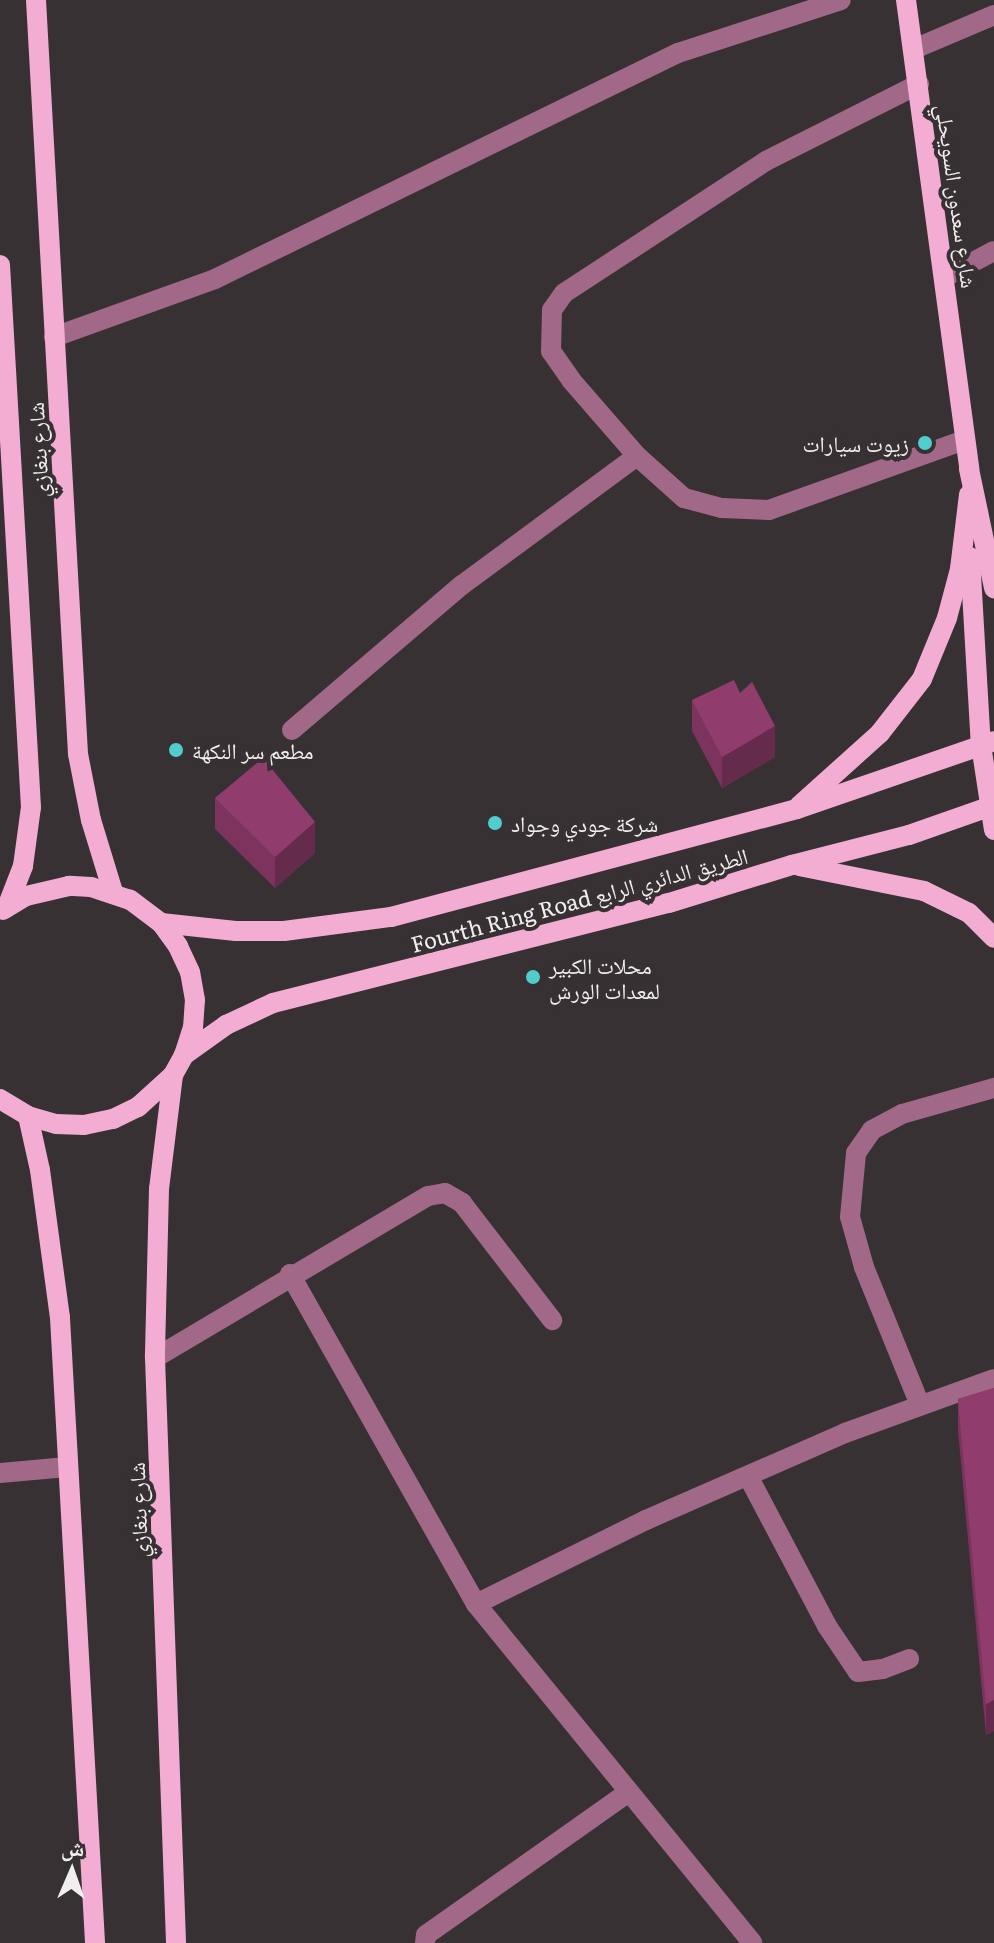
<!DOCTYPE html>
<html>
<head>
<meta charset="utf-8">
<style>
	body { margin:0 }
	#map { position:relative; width:994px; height:1943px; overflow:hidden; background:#373134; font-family:Literata,"Noto Naskh Arabic",serif }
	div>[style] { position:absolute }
	.minor>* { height:20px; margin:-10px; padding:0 10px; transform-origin:10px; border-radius:10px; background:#a16887 }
	.major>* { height:20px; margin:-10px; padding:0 10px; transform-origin:10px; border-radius:10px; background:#f3acd2 }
	.wall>* { inset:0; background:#7c345f }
	.shaded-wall>* { inset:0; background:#652b4d }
	.building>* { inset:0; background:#903d6e }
	.dots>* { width:22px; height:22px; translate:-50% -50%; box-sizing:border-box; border:4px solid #373134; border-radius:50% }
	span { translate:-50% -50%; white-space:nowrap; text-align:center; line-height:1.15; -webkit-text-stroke:8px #373134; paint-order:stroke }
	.street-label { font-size:22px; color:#f2edef }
	.poi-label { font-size:22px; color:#f2edef }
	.right { translate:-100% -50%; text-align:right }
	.left { translate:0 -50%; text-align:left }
	.north { position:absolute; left:32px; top:1831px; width:80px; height:80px; -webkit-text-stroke:6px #373134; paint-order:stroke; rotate:2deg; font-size:22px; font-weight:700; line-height:32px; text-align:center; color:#f2edef }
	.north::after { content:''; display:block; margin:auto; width:28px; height:36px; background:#f2edef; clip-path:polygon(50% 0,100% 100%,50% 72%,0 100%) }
</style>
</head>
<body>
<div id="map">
	<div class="minor">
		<div style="left:914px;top:49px;width:87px;rotate:-23deg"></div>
		<div style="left:919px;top:84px;width:171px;rotate:153.3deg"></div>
		<div style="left:766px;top:161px;width:241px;rotate:146.8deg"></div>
		<div style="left:564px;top:293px;width:21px;rotate:125deg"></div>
		<div style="left:552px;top:310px;width:41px;rotate:91.4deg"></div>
		<div style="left:551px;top:351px;width:35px;rotate:55deg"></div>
		<div style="left:571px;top:380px;width:101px;rotate:49deg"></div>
		<div style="left:637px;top:456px;width:63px;rotate:41.8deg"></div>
		<div style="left:684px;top:498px;width:39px;rotate:15deg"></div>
		<div style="left:722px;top:508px;width:47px;rotate:2.4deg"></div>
		<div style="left:769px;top:510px;width:208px;rotate:-19.7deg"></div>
		<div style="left:945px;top:277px;width:55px;rotate:-28deg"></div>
		<div style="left:54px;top:337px;width:171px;rotate:-19.8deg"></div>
		<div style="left:215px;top:279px;width:515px;rotate:-26.02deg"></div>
		<div style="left:678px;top:53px;width:171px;rotate:-18deg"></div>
		<div style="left:292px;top:730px;width:223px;rotate:-40.5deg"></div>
		<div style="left:462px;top:585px;width:217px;rotate:-36.4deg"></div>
		<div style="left:290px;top:1274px;width:379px;rotate:60.6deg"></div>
		<div style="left:476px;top:1604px;width:437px;rotate:50.8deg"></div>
		<div style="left:155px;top:1358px;width:317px;rotate:-30.7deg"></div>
		<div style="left:428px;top:1196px;width:17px;rotate:-10deg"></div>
		<div style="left:445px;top:1193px;width:20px;rotate:30deg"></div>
		<div style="left:462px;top:1203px;width:148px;rotate:52.4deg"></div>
		<div style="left:920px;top:1405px;width:149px;rotate:-112.1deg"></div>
		<div style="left:864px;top:1267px;width:52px;rotate:-105.6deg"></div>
		<div style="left:850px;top:1217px;width:64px;rotate:-84.6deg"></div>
		<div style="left:856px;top:1153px;width:28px;rotate:-55deg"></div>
		<div style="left:872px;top:1130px;width:34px;rotate:-28deg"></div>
		<div style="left:902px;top:1114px;width:96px;rotate:-15.8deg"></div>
		<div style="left:0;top:1473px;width:67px;rotate:-5.1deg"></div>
		<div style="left:748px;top:1476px;width:170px;rotate:62.2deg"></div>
		<div style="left:827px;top:1626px;width:55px;rotate:56deg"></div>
		<div style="left:858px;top:1672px;width:25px;rotate:-7deg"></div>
		<div style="left:883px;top:1669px;width:28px;rotate:-21deg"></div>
		<div style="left:476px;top:1604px;width:190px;rotate:-26.3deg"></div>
		<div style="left:646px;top:1520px;width:217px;rotate:-23.6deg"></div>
		<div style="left:845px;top:1433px;width:158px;rotate:-19.9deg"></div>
		<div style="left:425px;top:1943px;width:8px;rotate:-83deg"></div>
		<div style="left:426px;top:1935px;width:248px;rotate:-35.2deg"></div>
	</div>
	<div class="major">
		<div style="left:36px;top:0;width:755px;rotate:86.81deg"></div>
		<div style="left:78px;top:754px;width:67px;rotate:78.9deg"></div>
		<div style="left:91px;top:820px;width:75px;rotate:73deg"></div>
		<div style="left:906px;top:0;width:473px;rotate:82.3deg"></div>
		<div style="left:969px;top:469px;width:122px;rotate:78.1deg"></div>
		<div style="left:0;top:265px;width:543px;rotate:86.73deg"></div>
		<div style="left:31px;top:807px;width:60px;rotate:97.7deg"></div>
		<div style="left:23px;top:866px;width:44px;rotate:111.3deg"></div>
		<div style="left:970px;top:557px;width:188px;rotate:86.7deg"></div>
		<div style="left:981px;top:745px;width:86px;rotate:81.3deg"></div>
		<div style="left:799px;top:806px;width:109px;rotate:-42deg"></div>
		<div style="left:880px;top:733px;width:68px;rotate:-52.1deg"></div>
		<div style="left:922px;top:679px;width:66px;rotate:-67.7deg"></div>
		<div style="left:947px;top:618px;width:51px;rotate:-75.1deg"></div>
		<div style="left:960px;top:569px;width:75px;rotate:-83.1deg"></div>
		<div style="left:799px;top:866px;width:127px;rotate:11.3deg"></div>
		<div style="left:924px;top:891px;width:50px;rotate:26.1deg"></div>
		<div style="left:969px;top:913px;width:35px;rotate:45deg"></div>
		<div style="left:161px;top:923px;width:75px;rotate:6.1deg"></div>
		<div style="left:236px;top:931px;width:48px"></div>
		<div style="left:284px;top:931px;width:108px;rotate:-7.5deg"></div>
		<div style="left:391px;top:917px;width:420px;rotate:-14.9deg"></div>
		<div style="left:797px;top:809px;width:208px;rotate:-19deg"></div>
		<div style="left:184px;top:1055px;width:52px;rotate:-35.5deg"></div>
		<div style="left:226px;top:1025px;width:52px;rotate:-25.1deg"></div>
		<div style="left:273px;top:1003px;width:408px;rotate:-14.2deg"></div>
		<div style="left:669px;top:903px;width:129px;rotate:-17.2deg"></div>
		<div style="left:792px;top:865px;width:121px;rotate:-14.4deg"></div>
		<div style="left:909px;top:835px;width:90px;rotate:-19.4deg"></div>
		<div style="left:173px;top:1075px;width:115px;rotate:97deg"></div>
		<div style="left:159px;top:1189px;width:169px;rotate:91.4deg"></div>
		<div style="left:155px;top:1358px;width:585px;rotate:87.94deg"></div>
		<div style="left:0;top:1099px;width:33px;rotate:31deg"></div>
		<div style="left:28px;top:1116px;width:29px;rotate:16deg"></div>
		<div style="left:56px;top:1124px;width:28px;rotate:2deg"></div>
		<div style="left:84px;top:1125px;width:30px;rotate:-12deg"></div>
		<div style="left:113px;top:1119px;width:28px;rotate:-26deg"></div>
		<div style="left:138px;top:1107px;width:47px;rotate:-42.4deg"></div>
		<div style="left:173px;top:1075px;width:23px;rotate:-61deg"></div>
		<div style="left:184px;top:1055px;width:28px;rotate:-72deg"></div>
		<div style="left:193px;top:1028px;width:28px;rotate:-86deg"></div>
		<div style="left:195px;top:1000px;width:28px;rotate:-100deg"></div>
		<div style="left:190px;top:972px;width:29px;rotate:-115deg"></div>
		<div style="left:178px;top:946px;width:29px;rotate:-126deg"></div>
		<div style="left:161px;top:923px;width:39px;rotate:-143deg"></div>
		<div style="left:130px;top:900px;width:41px;rotate:-161.6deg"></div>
		<div style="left:91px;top:887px;width:22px;rotate:-177deg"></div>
		<div style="left:69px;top:886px;width:44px;rotate:166.9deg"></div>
		<div style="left:26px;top:896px;width:27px;rotate:149deg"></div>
		<div style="left:28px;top:1116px;width:55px;rotate:77.5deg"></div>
		<div style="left:40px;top:1170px;width:149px;rotate:82.3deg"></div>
		<div style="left:60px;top:1318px;width:626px;rotate:86.79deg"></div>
	</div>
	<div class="wall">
		<div style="clip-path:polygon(740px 693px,775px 757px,722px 788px,692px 731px,692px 700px)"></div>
		<div style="clip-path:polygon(215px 798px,315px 853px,275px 888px,215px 829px)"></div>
		<div style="clip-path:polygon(994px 1388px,994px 1731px,986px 1735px,958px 1430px,958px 1399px)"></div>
	</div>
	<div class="shaded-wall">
		<div style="clip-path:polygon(775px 726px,775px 757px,722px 788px,722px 757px)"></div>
		<div style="clip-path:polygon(315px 822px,315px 853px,275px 888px,275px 857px)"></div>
		<div style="clip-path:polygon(994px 1700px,994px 1731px,986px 1735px,986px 1704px)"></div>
	</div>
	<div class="building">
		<div style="clip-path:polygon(734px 680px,740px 693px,752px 682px,775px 726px,722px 757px,692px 700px)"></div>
		<div style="clip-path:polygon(263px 758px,315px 822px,275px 857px,215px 798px)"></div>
		<div style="clip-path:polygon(994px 1388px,994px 1700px,986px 1704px,958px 1399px)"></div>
	</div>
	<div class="dots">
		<div style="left:925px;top:443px;background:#52cdce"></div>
		<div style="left:176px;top:750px;background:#52cdce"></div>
		<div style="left:495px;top:823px;background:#52cdce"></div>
		<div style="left:533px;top:977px;background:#52cdce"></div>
	</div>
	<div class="street-label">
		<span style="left:958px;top:196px;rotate:82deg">شارع سعدون السويحلي</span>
		<span style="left:37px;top:450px;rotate:-93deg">شارع بنغازي</span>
		<span style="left:579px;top:899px;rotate:-15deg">Fourth Ring Road الطريق الدائري الرابع</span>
		<span style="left:137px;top:1510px;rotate:-92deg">شارع بنغازي</span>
	</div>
	<div class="poi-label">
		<span class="right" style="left:909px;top:443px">زيوت سيارات</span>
		<span class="left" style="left:192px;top:750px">مطعم سر النكهة</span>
		<span class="left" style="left:511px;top:823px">شركة جودي وجواد</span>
		<span class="left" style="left:549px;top:977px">محلات الكبير<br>لمعدات الورش</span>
	</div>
	<div class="north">ش</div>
</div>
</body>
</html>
